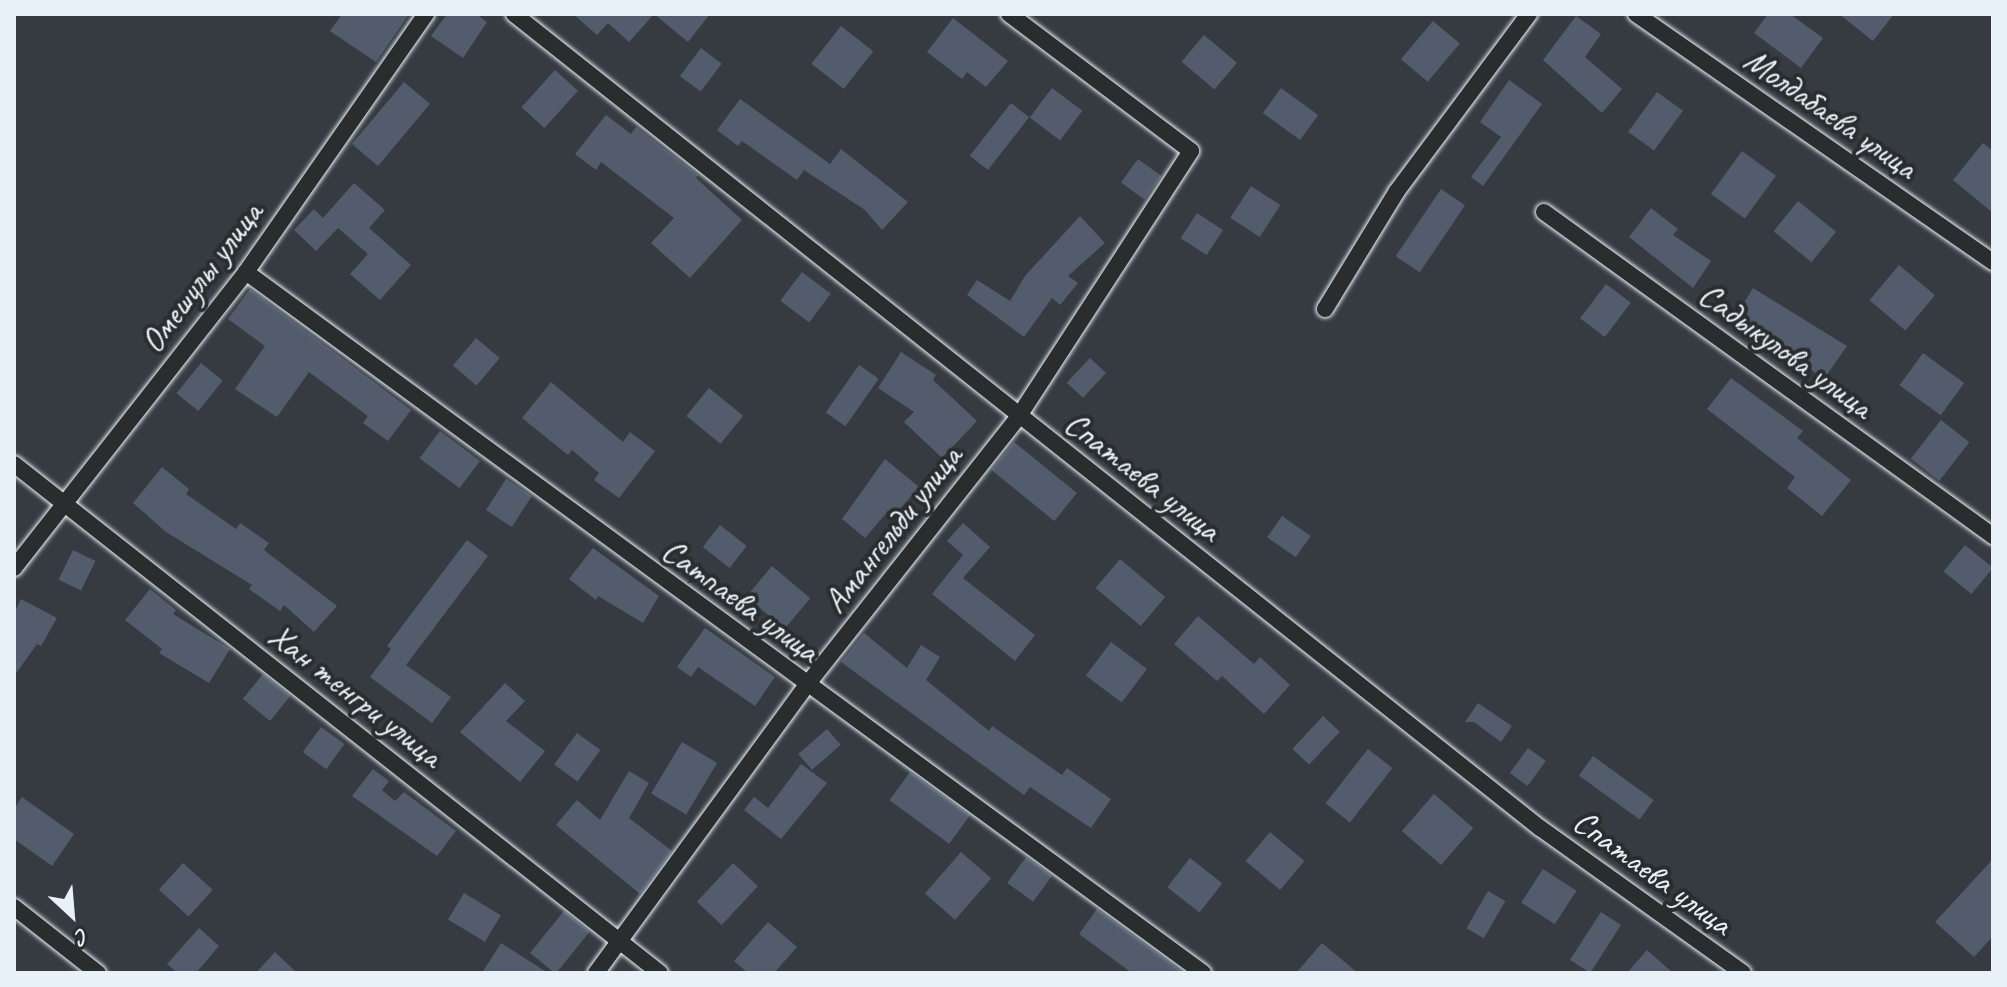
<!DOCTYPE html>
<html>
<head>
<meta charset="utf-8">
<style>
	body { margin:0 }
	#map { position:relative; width:2007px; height:987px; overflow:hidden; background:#363b41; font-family:Caveat,sans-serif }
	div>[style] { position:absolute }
	.building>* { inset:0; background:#525c6d; transform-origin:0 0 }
	.roads { filter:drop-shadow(0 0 2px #e8f1f8) drop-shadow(0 0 2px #e8f1f8) }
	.minor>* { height:16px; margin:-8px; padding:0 8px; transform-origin:8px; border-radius:8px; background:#2a2d2e }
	span { translate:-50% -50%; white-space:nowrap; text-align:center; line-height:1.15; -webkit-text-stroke:8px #2a2d2e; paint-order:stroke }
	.street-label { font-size:34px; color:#e8f1f8 }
	.frame { position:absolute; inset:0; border:16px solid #e8f1f8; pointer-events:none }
	.north { position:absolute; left:32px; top:875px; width:80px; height:80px; -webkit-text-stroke:6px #2a2d2e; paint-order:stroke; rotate:154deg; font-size:22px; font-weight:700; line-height:32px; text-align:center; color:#e8f1f8 }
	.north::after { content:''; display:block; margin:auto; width:28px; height:36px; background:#e8f1f8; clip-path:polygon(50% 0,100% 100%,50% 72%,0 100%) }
</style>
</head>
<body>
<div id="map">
	<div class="building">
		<div style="clip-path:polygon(342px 14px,409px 14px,376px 62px,330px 31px)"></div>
		<div style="clip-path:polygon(447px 14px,476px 14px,487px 22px,463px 58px,431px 36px)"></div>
		<div style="clip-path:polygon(573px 14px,710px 14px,688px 42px,654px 14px,629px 42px,608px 23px,597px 35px)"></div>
		<div style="clip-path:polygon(1768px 14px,1790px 14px,1823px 38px,1801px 68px,1754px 33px)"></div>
		<div style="clip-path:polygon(1839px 14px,1894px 14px,1873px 41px)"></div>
		<div style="clip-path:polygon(1576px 16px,1601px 34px,1585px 57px,1622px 89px,1602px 113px,1543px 60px)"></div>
		<div style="clip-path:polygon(953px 18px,1008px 61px,986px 87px,967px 72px,962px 79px,927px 52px)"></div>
		<div style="left:1433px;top:21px;width:35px;height:50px;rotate:40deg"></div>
		<div style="left:841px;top:26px;width:41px;height:48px;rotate:38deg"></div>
		<div style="left:1204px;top:35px;width:43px;height:35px;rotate:40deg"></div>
		<div style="left:701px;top:48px;width:26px;height:35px;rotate:37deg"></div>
		<div style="left:555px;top:70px;width:31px;height:50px;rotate:42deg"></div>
		<div style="clip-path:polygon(1509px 80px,1542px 104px,1483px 186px,1471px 177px,1501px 137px,1480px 122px)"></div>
		<div style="left:404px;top:82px;width:34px;height:81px;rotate:40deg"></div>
		<div style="left:1052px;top:88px;width:38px;height:37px;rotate:37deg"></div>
		<div style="left:1281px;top:88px;width:46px;height:31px;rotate:36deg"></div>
		<div style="left:1657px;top:92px;width:32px;height:49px;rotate:36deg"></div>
		<div style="clip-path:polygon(740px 99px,830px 164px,841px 149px,908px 202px,882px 230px,865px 210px,804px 170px,797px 180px,742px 141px,738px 146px,717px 130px)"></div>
		<div style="left:1011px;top:103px;width:23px;height:67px;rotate:38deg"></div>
		<div style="clip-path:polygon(606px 115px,631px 134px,636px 127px,698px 175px,696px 178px,742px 220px,690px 278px,651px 243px,674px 218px,601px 162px,596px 170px,575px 154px)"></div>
		<div style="clip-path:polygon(1983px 143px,1993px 151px,1993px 213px,1953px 180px)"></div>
		<div style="left:1742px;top:151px;width:42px;height:53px;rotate:36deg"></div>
		<div style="left:1138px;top:159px;width:29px;height:29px;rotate:36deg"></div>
		<div style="clip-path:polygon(354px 183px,385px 210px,369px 228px,411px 265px,380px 300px,350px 274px,368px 254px,338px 228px,316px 251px,294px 230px,314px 209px,323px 218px)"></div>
		<div style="left:1251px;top:186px;width:35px;height:38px;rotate:33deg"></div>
		<div style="left:1441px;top:189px;width:29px;height:81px;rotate:34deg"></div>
		<div style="left:1798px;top:201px;width:49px;height:39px;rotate:39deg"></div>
		<div style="clip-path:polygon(1651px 208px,1678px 229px,1673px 235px,1711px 261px,1693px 288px,1629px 237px)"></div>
		<div style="left:1197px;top:213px;width:31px;height:30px;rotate:33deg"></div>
		<div style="clip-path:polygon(1080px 216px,1105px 243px,1068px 276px,1078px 283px,1060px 305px,1052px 298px,1024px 337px,967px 295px,977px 280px,1010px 301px,1025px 276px)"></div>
		<div style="left:1899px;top:265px;width:47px;height:46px;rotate:40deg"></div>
		<div style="left:802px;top:272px;width:36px;height:36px;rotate:37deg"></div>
		<div style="left:1606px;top:284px;width:31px;height:43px;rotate:37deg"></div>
		<div style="clip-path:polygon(1753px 288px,1847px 346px,1824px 379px,1735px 318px)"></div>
		<div style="clip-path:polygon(250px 289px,411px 410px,388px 441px,363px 423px,368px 416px,309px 372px,277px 417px,235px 389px,265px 346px,228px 319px)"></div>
		<div style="left:476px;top:338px;width:31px;height:36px;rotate:40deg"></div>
		<div style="clip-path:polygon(901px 352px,936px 375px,933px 380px,977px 421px,942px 458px,904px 422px,914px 412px,878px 388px)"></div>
		<div style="left:1923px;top:353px;width:51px;height:40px;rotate:36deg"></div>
		<div style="left:1090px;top:358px;width:22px;height:34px;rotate:43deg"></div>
		<div style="left:201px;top:363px;width:28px;height:39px;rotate:39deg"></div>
		<div style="left:859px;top:365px;width:24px;height:58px;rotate:35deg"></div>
		<div style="clip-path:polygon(1731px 378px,1803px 431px,1797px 438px,1851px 480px,1822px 516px,1787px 488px,1795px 477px,1707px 409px)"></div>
		<div style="clip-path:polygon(551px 382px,623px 442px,630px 432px,655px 451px,619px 498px,594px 480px,599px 473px,572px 450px,568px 455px,522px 418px)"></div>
		<div style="left:709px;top:388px;width:44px;height:36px;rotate:39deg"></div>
		<div style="left:1941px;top:420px;width:36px;height:49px;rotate:38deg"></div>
		<div style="left:440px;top:431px;width:50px;height:34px;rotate:37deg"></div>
		<div style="left:1014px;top:442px;width:81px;height:36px;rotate:39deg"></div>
		<div style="clip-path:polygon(885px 459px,919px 487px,894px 516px,888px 511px,865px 538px,842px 519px)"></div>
		<div style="clip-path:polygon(162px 467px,189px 489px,186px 494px,236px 529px,240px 523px,269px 543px,264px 550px,337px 606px,314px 632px,284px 605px,280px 611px,249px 589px,252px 585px,166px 532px,133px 503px)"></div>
		<div style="left:506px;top:479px;width:31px;height:37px;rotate:33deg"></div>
		<div style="left:1282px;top:516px;width:35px;height:26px;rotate:35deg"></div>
		<div style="clip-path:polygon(963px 523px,990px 547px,963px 578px,1035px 635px,1015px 661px,932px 594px,963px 555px,947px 541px)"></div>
		<div style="left:720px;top:525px;width:34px;height:28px;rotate:38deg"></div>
		<div style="clip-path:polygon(467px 540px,488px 556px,406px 665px,451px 697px,432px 723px,370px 677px,391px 649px,387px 646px)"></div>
		<div style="left:1965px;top:545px;width:36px;height:34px;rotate:39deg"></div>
		<div style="clip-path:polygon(593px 548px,659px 596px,643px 623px,598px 596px,596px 600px,569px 579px)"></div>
		<div style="left:73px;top:550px;width:25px;height:33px;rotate:26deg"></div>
		<div style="left:1120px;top:559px;width:59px;height:38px;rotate:40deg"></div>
		<div style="left:772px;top:566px;width:50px;height:40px;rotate:40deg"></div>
		<div style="clip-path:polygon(150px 589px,176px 610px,173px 614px,230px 649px,209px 683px,159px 653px,162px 649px,125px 620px)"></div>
		<div style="clip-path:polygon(21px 599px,57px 618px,41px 646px,37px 644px,14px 676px,14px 613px)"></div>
		<div style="clip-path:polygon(1198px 616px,1254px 664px,1260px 657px,1290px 685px,1264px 714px,1222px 676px,1217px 681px,1174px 644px)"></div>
		<div style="clip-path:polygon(705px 628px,775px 677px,755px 706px,698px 667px,691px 677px,677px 667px)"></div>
		<div style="clip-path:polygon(864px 633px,907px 668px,921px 645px,940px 657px,926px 680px,989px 731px,992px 726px,1062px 775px,1067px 768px,1111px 799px,1091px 828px,1030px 787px,1024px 795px,841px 662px)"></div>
		<div style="left:1111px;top:642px;width:45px;height:42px;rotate:37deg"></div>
		<div style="left:263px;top:674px;width:35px;height:32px;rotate:39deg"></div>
		<div style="clip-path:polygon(505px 683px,525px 701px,506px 721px,545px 751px,520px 782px,460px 732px)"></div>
		<div style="clip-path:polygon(1478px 703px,1512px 726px,1501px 742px,1474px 722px,1465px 722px)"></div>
		<div style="left:1323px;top:716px;width:23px;height:45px;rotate:43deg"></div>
		<div style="left:321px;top:727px;width:29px;height:31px;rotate:36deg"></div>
		<div style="left:827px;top:729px;width:21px;height:38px;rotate:49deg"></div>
		<div style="left:577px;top:733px;width:29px;height:39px;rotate:36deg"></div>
		<div style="left:682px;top:742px;width:41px;height:60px;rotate:31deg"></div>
		<div style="left:1528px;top:748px;width:22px;height:31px;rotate:36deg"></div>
		<div style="left:1368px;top:749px;width:31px;height:69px;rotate:38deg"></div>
		<div style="left:1593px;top:756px;width:75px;height:24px;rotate:36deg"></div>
		<div style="clip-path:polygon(801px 764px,827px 783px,781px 839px,744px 810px,754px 797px,768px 808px)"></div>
		<div style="clip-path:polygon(373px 769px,389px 781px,382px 790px,395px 801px,404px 792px,456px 831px,437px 856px,352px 796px)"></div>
		<div style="clip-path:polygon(629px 771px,649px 783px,629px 818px,672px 851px,640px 894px,556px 825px,577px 800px,600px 820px)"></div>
		<div style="left:910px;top:772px;width:74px;height:35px;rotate:36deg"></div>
		<div style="left:1434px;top:794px;width:52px;height:49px;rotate:41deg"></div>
		<div style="clip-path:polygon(22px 797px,74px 834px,52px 866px,14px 839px,14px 809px)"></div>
		<div style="left:1270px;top:832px;width:45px;height:38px;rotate:40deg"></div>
		<div style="left:961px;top:852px;width:40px;height:55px;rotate:41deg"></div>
		<div style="left:1026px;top:857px;width:32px;height:32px;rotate:36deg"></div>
		<div style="left:1190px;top:858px;width:41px;height:37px;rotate:38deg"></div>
		<div style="clip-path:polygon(1993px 859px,1993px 936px,1974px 957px,1935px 922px)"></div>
		<div style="left:183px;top:863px;width:40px;height:36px;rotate:42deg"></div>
		<div style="left:733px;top:863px;width:34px;height:53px;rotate:43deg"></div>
		<div style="left:1543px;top:869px;width:40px;height:40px;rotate:33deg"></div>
		<div style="left:1488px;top:891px;width:20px;height:43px;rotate:30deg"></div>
		<div style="left:464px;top:893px;width:43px;height:31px;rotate:31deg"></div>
		<div style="clip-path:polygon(1097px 909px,1184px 973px,1132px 973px,1079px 934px)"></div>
		<div style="left:564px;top:911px;width:33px;height:54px;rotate:39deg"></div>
		<div style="left:1601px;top:912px;width:24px;height:57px;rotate:33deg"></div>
		<div style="clip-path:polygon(768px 922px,797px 947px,774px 973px,748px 973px,734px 961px)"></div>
		<div style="clip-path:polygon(199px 928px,219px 946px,196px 973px,178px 973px,167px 964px)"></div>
		<div style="clip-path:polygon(501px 943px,548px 973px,482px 973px)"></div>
		<div style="clip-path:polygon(1322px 943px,1358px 973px,1296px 973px)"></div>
		<div style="clip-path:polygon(1647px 950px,1673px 973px,1627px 973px)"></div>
		<div style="clip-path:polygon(275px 952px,297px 973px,256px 973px)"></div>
	</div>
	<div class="roads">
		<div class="minor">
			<div style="left:514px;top:14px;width:1310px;rotate:38.43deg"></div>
			<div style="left:1540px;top:828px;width:249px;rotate:35.5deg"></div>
			<div style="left:1636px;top:14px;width:435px;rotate:34.8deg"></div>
			<div style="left:1544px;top:212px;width:554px;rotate:35.81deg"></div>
			<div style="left:246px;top:272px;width:1186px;rotate:36.22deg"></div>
			<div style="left:1325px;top:309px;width:138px;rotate:-58.6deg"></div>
			<div style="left:1397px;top:191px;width:221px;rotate:-53.3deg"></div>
			<div style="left:14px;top:464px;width:822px;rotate:38.24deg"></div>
			<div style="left:14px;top:568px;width:376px;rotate:-51.9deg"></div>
			<div style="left:246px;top:272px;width:315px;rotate:-55.1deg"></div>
			<div style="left:14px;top:907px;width:107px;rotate:38.2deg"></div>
			<div style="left:596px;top:973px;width:356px;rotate:-53.8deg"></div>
			<div style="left:806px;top:686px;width:344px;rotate:-51.7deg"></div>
			<div style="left:1019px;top:416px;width:316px;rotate:-57deg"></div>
			<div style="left:1191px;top:151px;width:228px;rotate:-143deg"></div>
		</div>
	</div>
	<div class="street-label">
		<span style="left:1831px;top:113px;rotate:35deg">Молдабаева улица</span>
		<span style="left:201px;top:277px;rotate:-53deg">Омешулы улица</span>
		<span style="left:1786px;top:350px;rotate:36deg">Садыкулова улица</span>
		<span style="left:1143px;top:476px;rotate:38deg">Спатаева улица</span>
		<span style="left:892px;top:529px;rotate:-52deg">Амангельди улица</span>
		<span style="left:741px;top:600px;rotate:36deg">Сатпаева улица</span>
		<span style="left:356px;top:695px;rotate:38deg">Хан тенгри улица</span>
		<span style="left:1653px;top:872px;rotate:36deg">Спатаева улица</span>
	</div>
	<div class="frame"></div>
	<div class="north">С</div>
</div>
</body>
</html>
